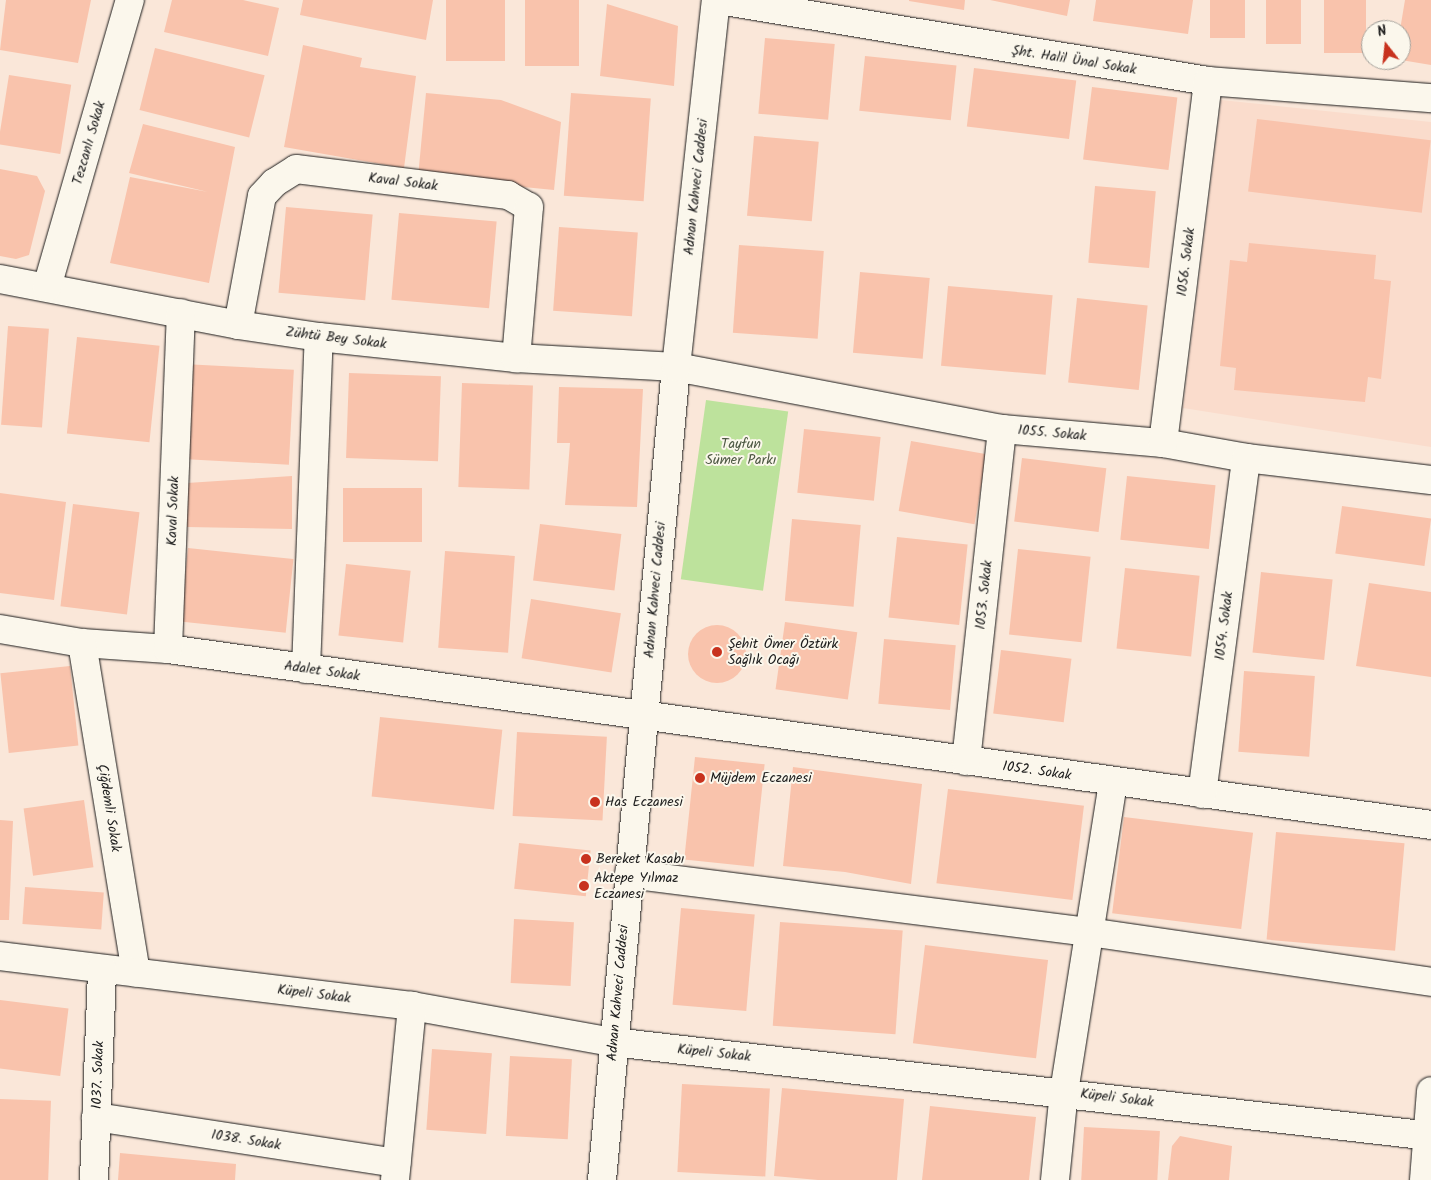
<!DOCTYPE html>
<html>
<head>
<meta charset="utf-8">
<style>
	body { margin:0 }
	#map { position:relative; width:1431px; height:1180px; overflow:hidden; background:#fae7d9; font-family:Kalam,sans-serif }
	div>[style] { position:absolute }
	.built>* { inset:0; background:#fadccc }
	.green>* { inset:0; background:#bde29c; transform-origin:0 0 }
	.building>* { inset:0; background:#f9c3ac; transform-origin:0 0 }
	.round { border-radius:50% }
	.roads { filter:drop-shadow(0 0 1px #1c1c1c) drop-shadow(0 0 1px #1c1c1c) }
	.minor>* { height:28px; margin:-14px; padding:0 14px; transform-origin:14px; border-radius:14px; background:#fbf7ec }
	.dots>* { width:14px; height:14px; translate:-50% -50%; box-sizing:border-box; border:2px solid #fbf7ec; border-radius:50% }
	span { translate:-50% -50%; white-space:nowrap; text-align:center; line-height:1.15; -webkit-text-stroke:4px #fbf7ec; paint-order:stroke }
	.street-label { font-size:14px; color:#1c1c1c }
	.park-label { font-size:14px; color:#4c5742 }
	.poi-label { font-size:14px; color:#1c1c1c }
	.left { translate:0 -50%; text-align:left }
	.north { position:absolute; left:1361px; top:20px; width:50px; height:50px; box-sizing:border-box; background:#fbf7ec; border:1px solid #a29f99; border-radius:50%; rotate:344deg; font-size:14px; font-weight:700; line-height:20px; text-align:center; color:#1c1c1c }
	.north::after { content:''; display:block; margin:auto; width:18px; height:22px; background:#c8321e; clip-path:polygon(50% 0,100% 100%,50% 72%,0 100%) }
</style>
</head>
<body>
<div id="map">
	<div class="built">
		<div style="clip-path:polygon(1221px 100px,1431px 122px,1431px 447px,1183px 408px)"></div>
	</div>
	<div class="green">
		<div style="left:706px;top:400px;width:83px;height:181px;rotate:8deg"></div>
	</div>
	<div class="building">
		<div style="clip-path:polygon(6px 0,91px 0,78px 63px,0 50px)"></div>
		<div style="clip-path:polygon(172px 0,243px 0,279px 8px,268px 56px,164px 32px)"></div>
		<div style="clip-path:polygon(303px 0,433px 0,426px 40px,300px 15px)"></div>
		<div style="left:446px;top:0;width:59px;height:61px"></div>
		<div style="left:525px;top:0;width:54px;height:66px"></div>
		<div style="clip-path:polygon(909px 0,965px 0,964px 10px,909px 1px)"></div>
		<div style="clip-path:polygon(990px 0,1070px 0,1067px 16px)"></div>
		<div style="clip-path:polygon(1096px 0,1193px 0,1188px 34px,1093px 21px)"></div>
		<div style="left:1210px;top:0;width:35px;height:38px"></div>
		<div style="left:1266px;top:0;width:35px;height:44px"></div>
		<div style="left:1324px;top:0;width:42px;height:53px"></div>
		<div style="clip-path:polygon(1405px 0,1431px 0,1431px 65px,1401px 60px,1400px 30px)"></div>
		<div style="clip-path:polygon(607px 4px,678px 26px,674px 86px,600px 76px)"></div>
		<div style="left:765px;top:38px;width:70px;height:76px;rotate:5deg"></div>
		<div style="clip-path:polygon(303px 45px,362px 58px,360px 67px,416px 76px,404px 168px,284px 147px)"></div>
		<div style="left:155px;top:48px;width:113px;height:64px;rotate:14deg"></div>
		<div style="left:865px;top:56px;width:92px;height:55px;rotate:6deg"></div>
		<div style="left:974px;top:68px;width:103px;height:59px;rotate:7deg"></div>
		<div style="left:9px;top:75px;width:63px;height:70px;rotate:9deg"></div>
		<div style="left:1092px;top:87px;width:86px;height:73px;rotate:7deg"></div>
		<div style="clip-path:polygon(426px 93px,501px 100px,561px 122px,554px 190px,418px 177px)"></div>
		<div style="left:571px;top:93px;width:80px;height:103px;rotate:4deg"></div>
		<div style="left:1257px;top:119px;width:175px;height:73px;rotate:7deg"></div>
		<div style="clip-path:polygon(143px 124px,235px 147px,209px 283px,110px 263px,130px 177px,208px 192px,129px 173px)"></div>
		<div style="left:754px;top:136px;width:65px;height:80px;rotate:5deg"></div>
		<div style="clip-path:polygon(0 169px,37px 176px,45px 191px,29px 255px,16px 259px,0 256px)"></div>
		<div style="left:1095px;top:186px;width:61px;height:77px;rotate:5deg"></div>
		<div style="left:286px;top:207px;width:87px;height:86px;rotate:5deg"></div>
		<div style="left:399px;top:213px;width:98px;height:87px;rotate:5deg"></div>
		<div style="left:559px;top:227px;width:79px;height:84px;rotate:4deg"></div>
		<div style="clip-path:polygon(1249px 243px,1376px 255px,1374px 279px,1391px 281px,1381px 379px,1368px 377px,1365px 402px,1234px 390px,1236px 368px,1220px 366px,1230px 260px,1247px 262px)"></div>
		<div style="left:739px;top:245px;width:85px;height:88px;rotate:4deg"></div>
		<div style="left:860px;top:272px;width:70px;height:81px;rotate:5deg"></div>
		<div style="left:948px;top:286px;width:105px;height:80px;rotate:5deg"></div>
		<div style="left:1077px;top:298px;width:71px;height:85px;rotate:6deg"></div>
		<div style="left:8px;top:326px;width:41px;height:99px;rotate:4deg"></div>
		<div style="left:77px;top:337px;width:83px;height:97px;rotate:6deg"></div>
		<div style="left:183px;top:364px;width:111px;height:95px;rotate:3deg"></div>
		<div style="left:349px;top:373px;width:92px;height:85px;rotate:2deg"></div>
		<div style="left:462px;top:383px;width:71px;height:104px;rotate:2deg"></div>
		<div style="clip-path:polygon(559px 387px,643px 389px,637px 507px,565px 505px,570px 443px,557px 443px)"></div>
		<div style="left:804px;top:429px;width:77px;height:64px;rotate:6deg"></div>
		<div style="left:911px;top:441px;width:77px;height:71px;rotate:10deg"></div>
		<div style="left:1022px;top:458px;width:85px;height:64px;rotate:7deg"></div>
		<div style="clip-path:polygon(292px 476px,292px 529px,187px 527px,187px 483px)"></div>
		<div style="left:1127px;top:476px;width:89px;height:64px;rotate:6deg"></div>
		<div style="left:343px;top:488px;width:79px;height:54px"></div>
		<div style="clip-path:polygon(0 493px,66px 502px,54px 600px,0 593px)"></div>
		<div style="left:73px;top:504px;width:67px;height:103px;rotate:7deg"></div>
		<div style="left:1342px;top:506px;width:90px;height:48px;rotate:8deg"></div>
		<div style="left:792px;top:519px;width:69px;height:82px;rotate:5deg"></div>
		<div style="left:540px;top:524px;width:82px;height:57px;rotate:7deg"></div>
		<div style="left:897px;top:537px;width:71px;height:81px;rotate:6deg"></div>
		<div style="left:188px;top:548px;width:106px;height:74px;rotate:6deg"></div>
		<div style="left:1018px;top:549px;width:73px;height:86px;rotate:6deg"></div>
		<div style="left:445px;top:551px;width:70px;height:97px;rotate:4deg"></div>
		<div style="left:346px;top:564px;width:65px;height:72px;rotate:6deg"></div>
		<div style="left:1125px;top:568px;width:75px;height:81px;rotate:6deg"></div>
		<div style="left:1261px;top:572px;width:72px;height:81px;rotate:6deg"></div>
		<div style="clip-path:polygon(1369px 583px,1431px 592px,1431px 677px,1356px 666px)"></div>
		<div style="left:531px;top:599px;width:91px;height:60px;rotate:9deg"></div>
		<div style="left:785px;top:622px;width:73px;height:68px;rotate:8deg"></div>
		<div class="round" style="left:688px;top:625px;width:58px;height:58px"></div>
		<div style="left:884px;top:639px;width:72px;height:65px;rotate:5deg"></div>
		<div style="left:1001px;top:650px;width:71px;height:64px;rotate:7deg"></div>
		<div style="left:70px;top:666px;width:80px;height:70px;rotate:84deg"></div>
		<div style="left:1244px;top:671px;width:71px;height:81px;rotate:4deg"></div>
		<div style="left:380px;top:717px;width:123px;height:80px;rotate:6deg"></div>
		<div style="left:517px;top:732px;width:90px;height:84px;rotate:3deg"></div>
		<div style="left:695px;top:757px;width:70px;height:103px;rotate:6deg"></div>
		<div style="clip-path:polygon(793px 767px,922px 784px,911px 884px,845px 872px,783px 866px)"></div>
		<div style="left:948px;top:789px;width:137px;height:95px;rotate:7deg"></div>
		<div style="left:84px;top:800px;width:68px;height:61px;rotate:82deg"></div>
		<div style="left:1124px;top:817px;width:130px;height:97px;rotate:7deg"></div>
		<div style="clip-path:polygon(0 820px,13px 821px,9px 920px,0 920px)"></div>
		<div style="left:1276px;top:832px;width:129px;height:108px;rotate:5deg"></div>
		<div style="left:519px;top:843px;width:72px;height:46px;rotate:6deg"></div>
		<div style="left:25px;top:887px;width:79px;height:37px;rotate:4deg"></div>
		<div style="left:681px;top:908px;width:74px;height:97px;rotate:5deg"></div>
		<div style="left:514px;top:919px;width:60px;height:64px;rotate:3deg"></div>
		<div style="left:780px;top:922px;width:123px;height:104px;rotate:4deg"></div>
		<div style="left:925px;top:945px;width:124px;height:99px;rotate:7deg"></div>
		<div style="left:0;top:1000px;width:69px;height:68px;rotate:7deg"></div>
		<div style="left:432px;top:1049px;width:60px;height:81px;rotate:4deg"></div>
		<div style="left:510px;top:1056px;width:62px;height:80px;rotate:3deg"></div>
		<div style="left:682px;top:1084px;width:88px;height:88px;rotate:3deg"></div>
		<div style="clip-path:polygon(782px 1088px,904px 1099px,897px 1180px,818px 1180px,774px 1176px)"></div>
		<div style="left:0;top:1099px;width:51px;height:81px;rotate:2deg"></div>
		<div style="clip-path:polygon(930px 1106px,1036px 1117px,1029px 1180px,922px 1180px)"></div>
		<div style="left:1084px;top:1127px;width:76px;height:53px;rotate:3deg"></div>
		<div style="clip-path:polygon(1180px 1136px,1232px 1146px,1229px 1180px,1168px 1180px,1172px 1146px)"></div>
		<div style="clip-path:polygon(120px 1153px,236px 1164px,235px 1180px,118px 1180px)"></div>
	</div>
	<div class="roads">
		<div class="minor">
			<div style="left:719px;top:0;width:496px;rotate:9.4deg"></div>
			<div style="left:1208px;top:81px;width:224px;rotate:4.4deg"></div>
			<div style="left:0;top:279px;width:242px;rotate:10.9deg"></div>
			<div style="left:238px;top:325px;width:82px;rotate:8.4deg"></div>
			<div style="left:319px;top:337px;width:198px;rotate:6.1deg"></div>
			<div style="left:516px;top:358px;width:160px;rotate:3.2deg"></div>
			<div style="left:676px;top:367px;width:332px;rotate:10.8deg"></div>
			<div style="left:1002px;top:429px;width:162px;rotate:5deg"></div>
			<div style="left:1163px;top:443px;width:84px;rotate:10.2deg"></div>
			<div style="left:1246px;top:458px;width:186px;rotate:6.8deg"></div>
			<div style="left:47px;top:287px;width:299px;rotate:-73.9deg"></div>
			<div style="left:238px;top:325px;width:131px;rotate:-79.5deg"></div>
			<div style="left:262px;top:196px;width:18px;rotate:-47deg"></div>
			<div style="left:274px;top:183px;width:26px;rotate:-32deg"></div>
			<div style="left:296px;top:169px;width:214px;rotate:7deg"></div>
			<div style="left:508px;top:195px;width:24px;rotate:30deg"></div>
			<div style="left:529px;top:207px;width:152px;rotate:94.9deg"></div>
			<div style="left:1163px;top:443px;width:365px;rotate:-82.9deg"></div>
			<div style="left:0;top:629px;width:83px;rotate:9.7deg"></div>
			<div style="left:82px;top:643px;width:86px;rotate:4deg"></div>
			<div style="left:168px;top:649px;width:1275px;rotate:7.93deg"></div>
			<div style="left:82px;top:643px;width:334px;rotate:80.7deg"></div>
			<div style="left:168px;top:649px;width:336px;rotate:-87.8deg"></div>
			<div style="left:306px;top:669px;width:332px;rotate:-87.8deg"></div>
			<div style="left:966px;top:761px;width:334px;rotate:-83.8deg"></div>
			<div style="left:1202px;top:794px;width:339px;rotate:-82.5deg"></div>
			<div style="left:629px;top:874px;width:464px;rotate:7.2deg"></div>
			<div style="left:1089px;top:932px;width:346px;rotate:8.3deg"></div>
			<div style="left:0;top:956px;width:415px;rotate:6.9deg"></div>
			<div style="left:412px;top:1006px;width:204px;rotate:10.2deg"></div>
			<div style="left:613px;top:1042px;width:823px;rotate:6.56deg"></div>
			<div style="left:96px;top:1117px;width:304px;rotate:8.7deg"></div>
			<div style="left:94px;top:1180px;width:211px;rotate:-87.8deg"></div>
			<div style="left:395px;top:1180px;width:175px;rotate:-84.4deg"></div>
			<div style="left:602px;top:1180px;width:816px;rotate:-84.8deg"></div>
			<div style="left:676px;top:367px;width:369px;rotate:-83.8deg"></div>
			<div style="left:1055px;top:1180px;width:88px;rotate:-84.2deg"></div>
			<div style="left:1064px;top:1092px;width:314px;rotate:-81deg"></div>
			<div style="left:1424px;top:1180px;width:89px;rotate:-85.5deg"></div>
		</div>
	</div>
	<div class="dots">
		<div style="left:717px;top:652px;background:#c8321e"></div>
		<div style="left:700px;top:778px;background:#c8321e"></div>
		<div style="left:595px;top:802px;background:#c8321e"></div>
		<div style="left:586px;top:859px;background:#c8321e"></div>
		<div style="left:584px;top:886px;background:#c8321e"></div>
	</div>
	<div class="street-label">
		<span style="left:1074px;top:60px;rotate:9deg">Şht. Halil Ünal Sokak</span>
		<span style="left:89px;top:143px;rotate:-74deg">Tezcanlı Sokak</span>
		<span style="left:403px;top:182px;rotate:7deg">Kaval Sokak</span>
		<span style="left:696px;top:187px;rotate:-84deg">Adnan Kahveci Caddesi</span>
		<span style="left:1186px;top:262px;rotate:-83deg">1056. Sokak</span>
		<span style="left:336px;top:338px;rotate:7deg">Zühtü Bey Sokak</span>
		<span style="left:1052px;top:433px;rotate:5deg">1055. Sokak</span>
		<span style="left:173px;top:511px;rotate:-88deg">Kaval Sokak</span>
		<span style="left:655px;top:590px;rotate:-85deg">Adnan Kahveci Caddesi</span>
		<span style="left:984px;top:595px;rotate:-84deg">1053. Sokak</span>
		<span style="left:1224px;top:626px;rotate:-83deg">1054. Sokak</span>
		<span style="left:322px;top:671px;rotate:8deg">Adalet Sokak</span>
		<span style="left:1037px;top:771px;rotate:8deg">1052. Sokak</span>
		<span style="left:109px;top:808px;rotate:81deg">Çiğdemli Sokak</span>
		<span style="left:618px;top:993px;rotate:-85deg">Adnan Kahveci Caddesi</span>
		<span style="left:314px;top:994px;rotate:7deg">Küpeli Sokak</span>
		<span style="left:714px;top:1053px;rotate:6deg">Küpeli Sokak</span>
		<span style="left:98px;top:1075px;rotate:-88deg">1037. Sokak</span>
		<span style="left:1117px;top:1098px;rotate:7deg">Küpeli Sokak</span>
		<span style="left:246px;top:1140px;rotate:9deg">1038. Sokak</span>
	</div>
	<div class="park-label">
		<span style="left:741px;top:452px">Tayfun<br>Sümer Parkı</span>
	</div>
	<div class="poi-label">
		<span class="left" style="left:728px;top:652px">Şehit Ömer Öztürk<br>Sağlık Ocağı</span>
		<span class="left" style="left:710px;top:778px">Müjdem Eczanesi</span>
		<span class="left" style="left:605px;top:802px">Has Eczanesi</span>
		<span class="left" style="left:596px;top:859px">Bereket Kasabı</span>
		<span class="left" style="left:594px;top:886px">Aktepe Yılmaz<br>Eczanesi</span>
	</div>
	<div class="north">N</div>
</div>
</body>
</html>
